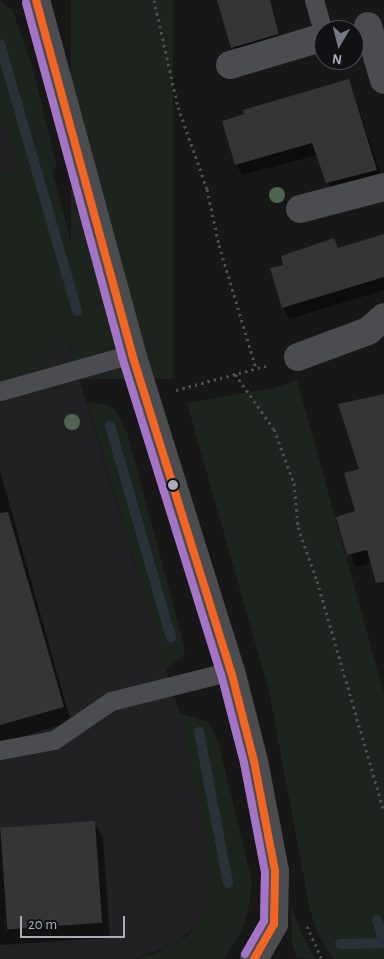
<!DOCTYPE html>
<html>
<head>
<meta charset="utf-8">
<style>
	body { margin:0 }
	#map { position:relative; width:384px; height:959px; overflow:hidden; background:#171717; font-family:"Alegreya Sans",sans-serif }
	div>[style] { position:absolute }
	.built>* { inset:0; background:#212123 }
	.green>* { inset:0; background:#1d241e; transform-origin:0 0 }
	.shadow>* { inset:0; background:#0007 }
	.stream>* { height:10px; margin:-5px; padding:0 5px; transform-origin:5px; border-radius:5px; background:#2a3239 }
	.building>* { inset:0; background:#353536; transform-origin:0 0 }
	.path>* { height:3px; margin-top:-1.5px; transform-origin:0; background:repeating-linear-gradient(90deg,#4d4e52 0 2.5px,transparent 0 6.5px) }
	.service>* { height:19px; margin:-9.5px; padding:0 9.5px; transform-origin:9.5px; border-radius:9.5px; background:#4b4c50 }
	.minor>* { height:28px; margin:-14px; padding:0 14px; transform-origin:14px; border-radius:14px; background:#4b4c50 }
	.tertiary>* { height:28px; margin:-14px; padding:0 14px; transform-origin:14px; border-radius:14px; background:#4b4c50 }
	.bus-1>* { height:8px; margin:-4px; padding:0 4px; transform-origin:4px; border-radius:4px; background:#f26522 }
	.bus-2>* { height:8px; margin:-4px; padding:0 4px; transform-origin:4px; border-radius:4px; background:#a474c6 }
	.trees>* { width:16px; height:16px; margin:-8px; border-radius:50%; background:#506451 }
	.dots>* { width:14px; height:14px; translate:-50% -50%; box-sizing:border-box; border:2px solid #111113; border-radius:50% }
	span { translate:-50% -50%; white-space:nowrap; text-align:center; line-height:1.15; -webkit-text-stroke:4px #111113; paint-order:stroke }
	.north { position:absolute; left:314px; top:20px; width:50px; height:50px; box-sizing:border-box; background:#111113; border:1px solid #4d4f55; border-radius:50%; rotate:188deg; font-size:14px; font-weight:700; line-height:20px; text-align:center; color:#a8adb8 }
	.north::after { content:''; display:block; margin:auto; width:18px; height:22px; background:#757880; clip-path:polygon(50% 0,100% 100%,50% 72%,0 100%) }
	.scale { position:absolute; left:20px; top:916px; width:105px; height:22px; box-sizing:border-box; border:2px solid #a8adb8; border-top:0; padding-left:6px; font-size:15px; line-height:18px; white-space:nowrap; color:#a8adb8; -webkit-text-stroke:4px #111113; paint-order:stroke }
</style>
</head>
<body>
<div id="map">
	<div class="built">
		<div style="clip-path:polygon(0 114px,181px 719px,206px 842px,211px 881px,207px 907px,200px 922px,174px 945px,134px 959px,0 959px)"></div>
	</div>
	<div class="green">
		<div style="clip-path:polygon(0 0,13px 11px,33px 69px,57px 167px,52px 170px,90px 314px,87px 334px,78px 343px,39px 358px,42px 368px,0 379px,0 176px,16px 170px,0 114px)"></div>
		<div style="left:71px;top:0;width:102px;height:379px"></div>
		<div style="clip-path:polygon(297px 380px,384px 694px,384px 959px,333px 959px,318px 934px,310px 910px,269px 691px,187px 403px,274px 388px)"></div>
		<div style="clip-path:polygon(87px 402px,108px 405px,116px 411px,127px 432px,185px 649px,183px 656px,166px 669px)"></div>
		<div style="clip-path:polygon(179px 713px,208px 722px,218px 741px,252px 882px,249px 906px,242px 930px,224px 959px,134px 959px,157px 953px,187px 936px,200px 922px,207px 907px,211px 881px,206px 842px)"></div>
		<div style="clip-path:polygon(291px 907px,302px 935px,315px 959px,297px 958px,292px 943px)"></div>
	</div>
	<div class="shadow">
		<div style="clip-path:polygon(218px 0,270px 0,284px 45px,238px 58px)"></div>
		<div style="clip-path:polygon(349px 80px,383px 181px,333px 193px,318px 155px,242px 175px,236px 164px)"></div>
		<div style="clip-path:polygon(384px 236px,384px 290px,289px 319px,283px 308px,284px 265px,334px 239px,339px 249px)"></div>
		<div style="clip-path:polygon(384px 395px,384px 559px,356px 567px,338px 518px,357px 512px,361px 470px)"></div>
		<div style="clip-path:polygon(0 471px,71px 722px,0 743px)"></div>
		<div style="clip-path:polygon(94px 822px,103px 838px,110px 938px,0 945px,0 829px)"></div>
	</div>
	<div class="stream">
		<div style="left:0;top:44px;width:278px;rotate:73.9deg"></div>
		<div style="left:110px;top:426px;width:220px;rotate:73.9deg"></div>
		<div style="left:199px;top:732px;width:154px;rotate:79.1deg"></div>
		<div style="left:377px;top:920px;width:24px;rotate:73deg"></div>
		<div style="left:340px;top:944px;width:44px;rotate:-1.3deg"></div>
	</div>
	<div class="building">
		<div style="clip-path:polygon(217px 0,270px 0,279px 34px,231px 48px)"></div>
		<div style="clip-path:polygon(349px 79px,377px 170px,326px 183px,312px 143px,235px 165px,222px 121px,244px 114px,243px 110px)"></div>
		<div style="clip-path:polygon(384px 234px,384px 277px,282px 308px,270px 268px,283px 265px,281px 256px,334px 238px,338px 248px)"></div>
		<div style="clip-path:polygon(384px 394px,384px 582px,376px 583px,367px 550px,347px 555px,336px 517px,355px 511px,344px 473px,359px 469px,338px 404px)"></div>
		<div style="clip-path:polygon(8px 512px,64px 707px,0 725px,0 513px)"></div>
		<div style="left:95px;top:821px;width:102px;height:95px;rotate:86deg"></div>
	</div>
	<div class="path">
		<div style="left:154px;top:0;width:110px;rotate:77.4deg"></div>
		<div style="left:178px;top:107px;width:87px;rotate:70.5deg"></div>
		<div style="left:207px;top:189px;width:57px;rotate:77.9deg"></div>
		<div style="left:219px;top:245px;width:128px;rotate:73.3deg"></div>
		<div style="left:235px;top:374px;width:67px;rotate:54.7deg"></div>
		<div style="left:274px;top:429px;width:58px;rotate:69.7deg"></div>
		<div style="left:294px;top:483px;width:44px;rotate:84.8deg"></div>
		<div style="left:298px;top:527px;width:57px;rotate:70.6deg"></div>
		<div style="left:317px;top:581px;width:241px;rotate:73.8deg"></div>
		<div style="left:176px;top:390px;width:96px;rotate:-15deg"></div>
		<div style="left:307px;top:926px;width:36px;rotate:66deg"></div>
	</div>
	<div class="service">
		<div style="left:314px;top:0;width:37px;rotate:74deg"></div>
		<div style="left:0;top:391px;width:137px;rotate:-15.7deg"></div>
		<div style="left:0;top:750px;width:55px;rotate:-10.5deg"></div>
		<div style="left:54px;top:740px;width:69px;rotate:-34.4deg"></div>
		<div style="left:111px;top:701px;width:124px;rotate:-14deg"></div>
	</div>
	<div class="minor">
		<div style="left:368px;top:26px;width:56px;rotate:73.5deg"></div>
		<div style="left:230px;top:65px;width:98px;rotate:-16.6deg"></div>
		<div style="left:300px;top:209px;width:87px;rotate:-14.7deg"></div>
		<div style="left:298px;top:357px;width:75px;rotate:-20.4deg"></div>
		<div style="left:368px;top:331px;width:21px;rotate:-41deg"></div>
	</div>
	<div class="tertiary">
		<div style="left:36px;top:0;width:367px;rotate:74.8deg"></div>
		<div style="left:132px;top:354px;width:332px;rotate:72.7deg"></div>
		<div style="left:231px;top:671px;width:93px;rotate:75.7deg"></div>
		<div style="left:254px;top:761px;width:112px;rotate:79.2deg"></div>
		<div style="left:275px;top:871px;width:53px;rotate:91.1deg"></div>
		<div style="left:274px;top:924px;width:40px;rotate:119.7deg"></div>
	</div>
	<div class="bus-1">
		<div style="left:36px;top:0;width:367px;rotate:74.8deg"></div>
		<div style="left:132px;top:354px;width:332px;rotate:72.7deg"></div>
		<div style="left:231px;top:671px;width:93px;rotate:75.7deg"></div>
		<div style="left:254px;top:761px;width:112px;rotate:79.2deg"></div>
		<div style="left:275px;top:871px;width:53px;rotate:91.1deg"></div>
		<div style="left:274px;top:924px;width:40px;rotate:119.7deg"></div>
	</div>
	<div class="bus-2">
		<div style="left:26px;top:3px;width:367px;rotate:74.8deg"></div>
		<div style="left:122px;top:357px;width:332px;rotate:72.7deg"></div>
		<div style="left:221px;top:674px;width:92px;rotate:75.5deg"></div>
		<div style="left:244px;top:763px;width:111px;rotate:79.1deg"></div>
		<div style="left:265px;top:872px;width:49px;rotate:91.2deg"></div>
		<div style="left:264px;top:921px;width:38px;rotate:120deg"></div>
	</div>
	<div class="trees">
		<div style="left:277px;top:195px"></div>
		<div style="left:72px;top:422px"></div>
	</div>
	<div class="dots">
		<div style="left:173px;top:485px;background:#a8adb8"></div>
	</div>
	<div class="north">N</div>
	<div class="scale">20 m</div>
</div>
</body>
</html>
